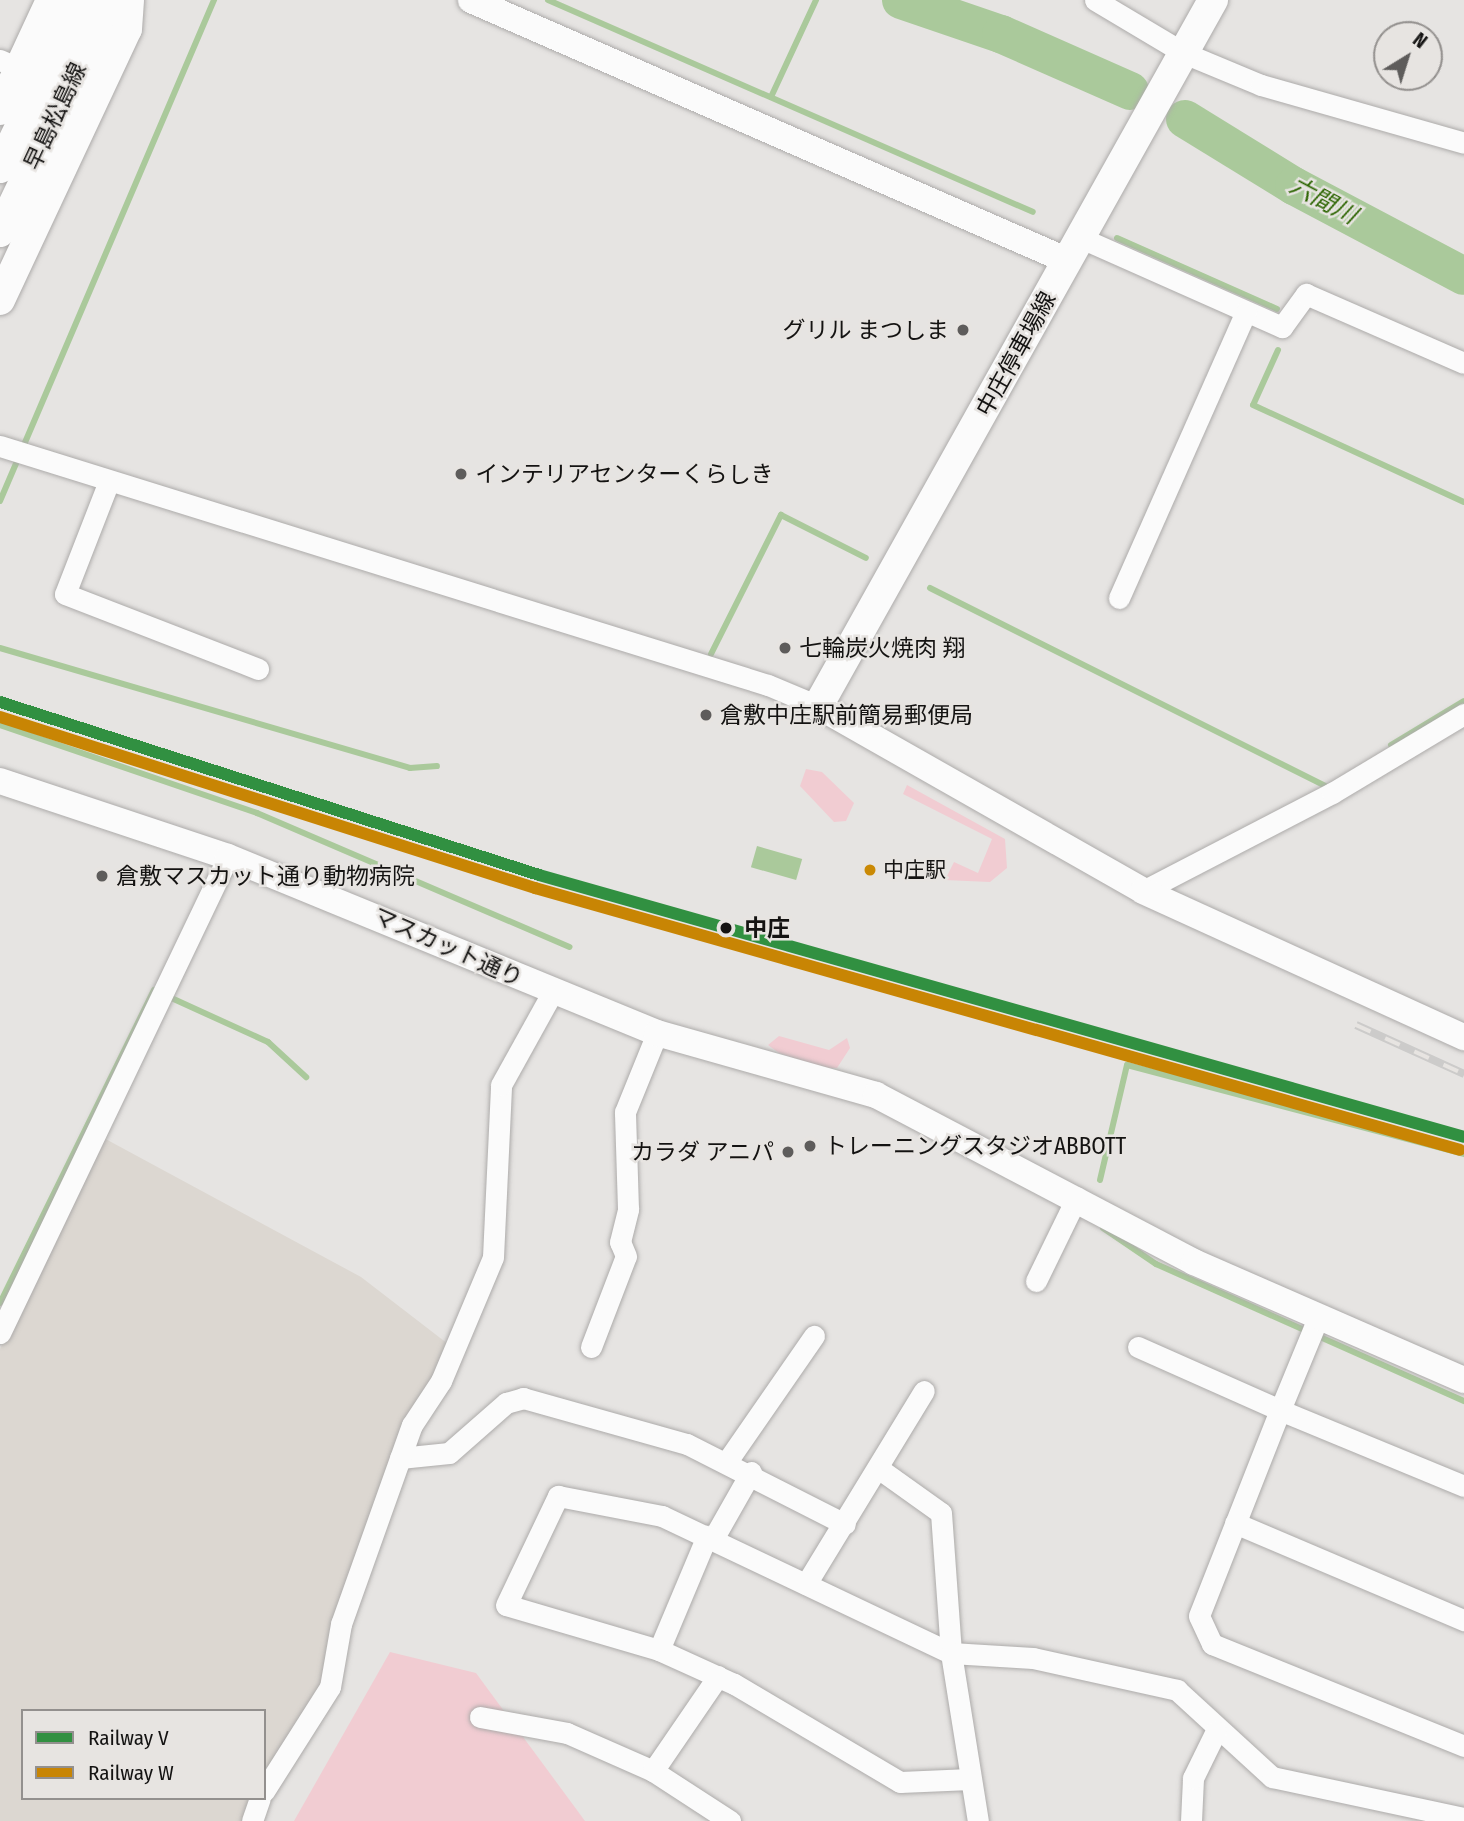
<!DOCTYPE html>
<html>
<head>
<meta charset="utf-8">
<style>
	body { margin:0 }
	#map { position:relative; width:1464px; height:1821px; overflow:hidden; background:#e6e4e2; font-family:"Fira Sans Condensed","Noto Sans JP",sans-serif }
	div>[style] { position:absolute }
	.built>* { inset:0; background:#dcd7d1 }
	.green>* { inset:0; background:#f1ccd2 }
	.water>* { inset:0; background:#aac99b; transform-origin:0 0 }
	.stream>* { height:6px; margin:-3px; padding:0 3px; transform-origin:3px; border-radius:3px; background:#aac99b }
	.river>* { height:38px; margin:-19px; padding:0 19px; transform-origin:19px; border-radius:19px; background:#aac99b }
	.roads { filter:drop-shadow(0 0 2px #adabaa) drop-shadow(0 0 2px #adabaa) }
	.minor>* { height:21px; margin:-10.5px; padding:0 10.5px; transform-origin:10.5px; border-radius:10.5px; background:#fbfbfb }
	.tertiary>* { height:26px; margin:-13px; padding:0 13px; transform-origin:13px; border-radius:13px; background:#fbfbfb }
	.secondary>* { height:30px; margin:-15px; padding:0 15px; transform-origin:15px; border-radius:15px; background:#fbfbfb }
	.rail>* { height:8px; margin-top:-4px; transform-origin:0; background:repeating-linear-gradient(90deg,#e7e4e1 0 16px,#cccbca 0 32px); box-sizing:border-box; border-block:2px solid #cccbca }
	.rail-1>* { height:12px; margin:-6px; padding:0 6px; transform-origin:6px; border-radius:6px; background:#319041 }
	.rail-2>* { height:12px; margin:-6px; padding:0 6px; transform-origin:6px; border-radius:6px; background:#c88504 }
	.dots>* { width:19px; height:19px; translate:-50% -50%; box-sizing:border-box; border:4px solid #e7e4e1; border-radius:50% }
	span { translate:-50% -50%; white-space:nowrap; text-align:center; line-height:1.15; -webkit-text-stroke:5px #e7e4e1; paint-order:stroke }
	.bus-label { font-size:21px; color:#141312 }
	.left { translate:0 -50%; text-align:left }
	.street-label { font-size:23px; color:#141312 }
	.poi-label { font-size:23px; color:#141312 }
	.right { translate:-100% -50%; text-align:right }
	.stop-label { font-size:23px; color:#141312; font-weight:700 }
	.water-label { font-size:24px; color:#2c6501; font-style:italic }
	.legend { position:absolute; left:21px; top:1709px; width:245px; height:91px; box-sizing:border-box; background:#e7e4e1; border:2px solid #93908e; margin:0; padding:9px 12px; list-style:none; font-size:21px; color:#141312 }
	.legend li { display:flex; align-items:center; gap:14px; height:35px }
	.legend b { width:35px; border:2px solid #93908e }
	.north { position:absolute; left:1373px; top:21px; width:70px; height:70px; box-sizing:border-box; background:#e7e4e1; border:2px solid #93908e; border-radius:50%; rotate:38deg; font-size:19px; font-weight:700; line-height:28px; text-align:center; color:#141312 }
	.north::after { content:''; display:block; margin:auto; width:24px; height:32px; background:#5e5c5b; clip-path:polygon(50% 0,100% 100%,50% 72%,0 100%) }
</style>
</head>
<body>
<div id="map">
	<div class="built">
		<div style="clip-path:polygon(100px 1136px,361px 1277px,448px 1344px,327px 1686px,264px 1782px,264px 1711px,23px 1711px,23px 1798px,256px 1798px,247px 1821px,0 1821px,0 1349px)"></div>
	</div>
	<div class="green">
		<div style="clip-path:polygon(806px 769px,822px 772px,854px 803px,846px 821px,834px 822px,800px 786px)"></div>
		<div style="clip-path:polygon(907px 785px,1005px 839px,1007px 868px,990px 882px,945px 880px,954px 862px,978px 873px,992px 839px,903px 794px)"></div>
		<div style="clip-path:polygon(779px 1036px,829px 1050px,847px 1038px,850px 1048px,837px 1068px,823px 1068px,779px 1053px,768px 1045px)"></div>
		<div style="clip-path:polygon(390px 1652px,476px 1673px,585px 1821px,294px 1821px)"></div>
	</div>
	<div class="water">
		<div style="left:757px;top:846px;width:47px;height:22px;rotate:16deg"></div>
	</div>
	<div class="stream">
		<div style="left:548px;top:0;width:529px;rotate:23.61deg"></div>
		<div style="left:771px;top:97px;width:107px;rotate:-65.1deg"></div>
		<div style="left:1117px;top:238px;width:175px;rotate:23.9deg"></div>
		<div style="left:1278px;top:350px;width:60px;rotate:114.4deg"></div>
		<div style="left:1253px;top:405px;width:232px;rotate:24.7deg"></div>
		<div style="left:0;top:501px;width:545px;rotate:-66.87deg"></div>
		<div style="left:930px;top:588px;width:442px;rotate:26.6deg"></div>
		<div style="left:0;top:648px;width:427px;rotate:16.3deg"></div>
		<div style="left:410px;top:768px;width:27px;rotate:-4deg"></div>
		<div style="left:711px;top:654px;width:156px;rotate:-63.3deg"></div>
		<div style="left:781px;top:515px;width:95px;rotate:26.8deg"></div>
		<div style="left:0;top:725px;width:272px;rotate:18.9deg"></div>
		<div style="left:257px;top:813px;width:340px;rotate:23.2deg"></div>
		<div style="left:1391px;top:745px;width:85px;rotate:-31.1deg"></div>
		<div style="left:167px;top:996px;width:111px;rotate:24.5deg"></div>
		<div style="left:268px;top:1042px;width:52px;rotate:42.6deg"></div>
		<div style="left:1100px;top:1180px;width:118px;rotate:-76.8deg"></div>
		<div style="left:1127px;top:1065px;width:349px;rotate:14.8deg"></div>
		<div style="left:1103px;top:1228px;width:64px;rotate:34.2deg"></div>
		<div style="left:1156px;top:1264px;width:337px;rotate:24deg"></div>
		<div style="left:0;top:1303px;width:349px;rotate:-63.8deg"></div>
	</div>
	<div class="river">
		<div style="left:901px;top:0;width:106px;rotate:18.8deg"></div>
		<div style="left:1001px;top:34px;width:141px;rotate:23.8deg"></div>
		<div style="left:1185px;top:119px;width:128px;rotate:31.6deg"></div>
		<div style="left:1294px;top:186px;width:192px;rotate:27.9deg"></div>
	</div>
	<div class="roads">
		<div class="minor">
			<div style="left:1095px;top:0;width:104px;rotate:30.8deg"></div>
			<div style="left:1184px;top:53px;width:83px;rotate:22.6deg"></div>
			<div style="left:1261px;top:85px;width:211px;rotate:15.9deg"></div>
			<div style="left:0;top:60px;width:22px;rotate:24deg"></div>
			<div style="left:1081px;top:238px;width:220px;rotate:23.9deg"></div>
			<div style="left:1282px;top:327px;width:41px;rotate:-54deg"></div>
			<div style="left:1306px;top:294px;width:172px;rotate:23.6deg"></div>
			<div style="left:0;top:446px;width:804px;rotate:17.29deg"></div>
			<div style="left:768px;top:685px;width:54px;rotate:22.8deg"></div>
			<div style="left:109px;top:481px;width:121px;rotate:111.3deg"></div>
			<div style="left:65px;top:594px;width:207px;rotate:21.2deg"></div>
			<div style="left:1119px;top:598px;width:313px;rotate:-66.1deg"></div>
			<div style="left:1143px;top:891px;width:213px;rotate:-27.4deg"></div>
			<div style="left:1332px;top:793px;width:154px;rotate:-30.9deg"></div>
			<div style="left:1036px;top:1281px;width:93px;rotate:-64deg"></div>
			<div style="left:0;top:1333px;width:528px;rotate:-64.41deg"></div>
			<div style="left:591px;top:1347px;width:97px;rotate:-69deg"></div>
			<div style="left:626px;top:1256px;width:15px;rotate:-113deg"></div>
			<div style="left:620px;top:1242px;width:34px;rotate:-76deg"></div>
			<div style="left:628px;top:1209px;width:97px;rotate:-91.8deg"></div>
			<div style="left:625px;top:1112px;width:85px;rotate:-67.9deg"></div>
			<div style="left:1138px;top:1347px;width:155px;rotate:23.9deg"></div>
			<div style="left:1280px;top:1410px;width:100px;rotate:-67.6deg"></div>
			<div style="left:400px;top:1458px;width:49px;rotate:-5.8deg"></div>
			<div style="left:449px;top:1453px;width:76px;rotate:-41.3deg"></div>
			<div style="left:506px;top:1403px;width:18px;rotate:-16deg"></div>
			<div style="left:523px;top:1398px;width:170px;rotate:15.7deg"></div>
			<div style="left:687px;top:1444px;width:177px;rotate:26.9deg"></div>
			<div style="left:728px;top:1460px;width:151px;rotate:-55.3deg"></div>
			<div style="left:878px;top:1468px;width:77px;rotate:35.5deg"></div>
			<div style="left:941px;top:1513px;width:140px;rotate:85.9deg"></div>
			<div style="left:951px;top:1653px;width:170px;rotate:80.9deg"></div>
			<div style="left:1464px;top:1486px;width:199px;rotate:-157.6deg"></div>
			<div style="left:1280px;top:1410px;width:221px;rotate:111.5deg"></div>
			<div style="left:1199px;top:1616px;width:31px;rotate:65deg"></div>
			<div style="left:1212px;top:1644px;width:272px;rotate:22deg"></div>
			<div style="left:1235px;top:1523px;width:249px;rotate:23deg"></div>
			<div style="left:713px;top:1539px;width:77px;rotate:-60.4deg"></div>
			<div style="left:806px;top:1584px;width:226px;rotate:-58.6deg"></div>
			<div style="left:659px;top:1650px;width:124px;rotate:-67.2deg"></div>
			<div style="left:480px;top:1717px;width:88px;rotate:10.4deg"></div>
			<div style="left:567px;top:1733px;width:94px;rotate:23.8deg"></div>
			<div style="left:653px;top:1771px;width:92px;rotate:33deg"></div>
			<div style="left:653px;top:1771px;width:115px;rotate:-55.6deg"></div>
			<div style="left:970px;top:1779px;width:70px;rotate:177.5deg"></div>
			<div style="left:900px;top:1782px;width:193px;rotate:-149.4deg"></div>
			<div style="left:734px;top:1684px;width:82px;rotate:-155.6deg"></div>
			<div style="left:659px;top:1650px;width:159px;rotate:-163.6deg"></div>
			<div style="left:506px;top:1605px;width:121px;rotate:-64.5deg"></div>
			<div style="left:558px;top:1496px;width:106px;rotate:10.9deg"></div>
			<div style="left:662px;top:1516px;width:320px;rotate:25.4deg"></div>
			<div style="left:951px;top:1653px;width:82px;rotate:3.5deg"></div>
			<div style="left:1033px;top:1658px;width:148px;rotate:12.5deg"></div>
			<div style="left:1177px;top:1690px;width:129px;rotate:42.5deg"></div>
			<div style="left:1272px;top:1777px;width:196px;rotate:12.1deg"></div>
			<div style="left:264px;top:1791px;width:123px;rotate:-57.6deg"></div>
			<div style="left:330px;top:1687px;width:64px;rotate:-80.1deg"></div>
			<div style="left:341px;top:1624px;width:211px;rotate:-70.4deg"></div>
			<div style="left:412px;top:1425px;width:53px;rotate:-56.6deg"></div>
			<div style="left:441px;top:1381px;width:134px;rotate:-67.2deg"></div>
			<div style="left:493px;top:1257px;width:172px;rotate:-87.3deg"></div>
			<div style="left:501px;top:1085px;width:105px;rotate:-61deg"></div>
			<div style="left:252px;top:1821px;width:24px;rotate:-71deg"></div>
			<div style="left:1191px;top:1821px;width:43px;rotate:-87.3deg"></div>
			<div style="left:1193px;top:1778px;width:52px;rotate:-63.9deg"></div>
		</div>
		<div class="tertiary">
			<div style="left:471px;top:0;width:652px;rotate:23.61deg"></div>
			<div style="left:818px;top:706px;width:374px;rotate:29.6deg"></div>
			<div style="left:1143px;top:891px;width:353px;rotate:24.5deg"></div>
			<div style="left:0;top:781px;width:240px;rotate:18.4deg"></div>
			<div style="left:228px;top:857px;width:464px;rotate:22.3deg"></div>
			<div style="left:657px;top:1033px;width:228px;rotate:15.8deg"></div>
			<div style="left:876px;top:1095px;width:359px;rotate:27.7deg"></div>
			<div style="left:1194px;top:1262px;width:295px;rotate:23.6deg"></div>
		</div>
		<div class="secondary">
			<div style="left:0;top:110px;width:121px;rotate:-65.1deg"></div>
			<div style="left:0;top:168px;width:187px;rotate:-64.3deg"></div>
			<div style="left:0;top:232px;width:257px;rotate:-64.4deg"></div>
			<div style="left:0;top:300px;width:299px;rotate:-64.9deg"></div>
			<div style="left:127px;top:29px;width:29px;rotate:-86deg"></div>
			<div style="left:818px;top:706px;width:809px;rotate:-60.77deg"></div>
		</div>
	</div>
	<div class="rail">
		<div style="left:1356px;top:1025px;width:119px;rotate:24.4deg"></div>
	</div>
	<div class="rail-1">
		<div style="left:0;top:702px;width:566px;rotate:17.79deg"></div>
		<div style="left:539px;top:875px;width:961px;rotate:15.81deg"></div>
	</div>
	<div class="rail-2">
		<div style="left:0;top:717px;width:562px;rotate:17.73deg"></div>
		<div style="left:535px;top:888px;width:961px;rotate:15.81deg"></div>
	</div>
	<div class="dots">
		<div style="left:963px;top:330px;background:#5e5c5b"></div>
		<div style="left:461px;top:474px;background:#5e5c5b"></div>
		<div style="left:785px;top:648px;background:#5e5c5b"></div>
		<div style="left:706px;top:715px;background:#5e5c5b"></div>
		<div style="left:870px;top:870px;background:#ca8904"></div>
		<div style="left:102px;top:876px;background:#5e5c5b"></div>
		<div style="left:726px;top:928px;background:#141312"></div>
		<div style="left:810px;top:1146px;background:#5e5c5b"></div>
		<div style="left:788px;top:1152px;background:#5e5c5b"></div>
	</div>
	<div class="bus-label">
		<span class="left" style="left:883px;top:870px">中庄駅</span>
	</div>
	<div class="street-label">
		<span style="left:55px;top:116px;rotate:-65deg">早島松島線</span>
		<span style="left:1016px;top:354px;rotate:-61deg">中庄停車場線</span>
		<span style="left:448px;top:947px;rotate:24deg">マスカット通り</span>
	</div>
	<div class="poi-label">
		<span class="right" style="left:949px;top:330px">グリル まつしま</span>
		<span class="left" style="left:475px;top:474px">インテリアセンターくらしき</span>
		<span class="left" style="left:799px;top:648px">七輪炭火焼肉 翔</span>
		<span class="left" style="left:720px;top:715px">倉敷中庄駅前簡易郵便局</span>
		<span class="left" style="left:116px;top:876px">倉敷マスカット通り動物病院</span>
		<span class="left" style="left:824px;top:1146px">トレーニングスタジオABBOTT</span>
		<span class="right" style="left:774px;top:1152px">カラダ アニパ</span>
	</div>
	<div class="stop-label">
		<span class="left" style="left:744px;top:928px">中庄</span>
	</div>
	<div class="water-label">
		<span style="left:1323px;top:201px;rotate:28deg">六間川</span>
	</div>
	<ul class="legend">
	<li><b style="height:9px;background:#319041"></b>Railway V</li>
	<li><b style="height:9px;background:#c88504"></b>Railway W</li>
	</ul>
	<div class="north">N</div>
</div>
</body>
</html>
